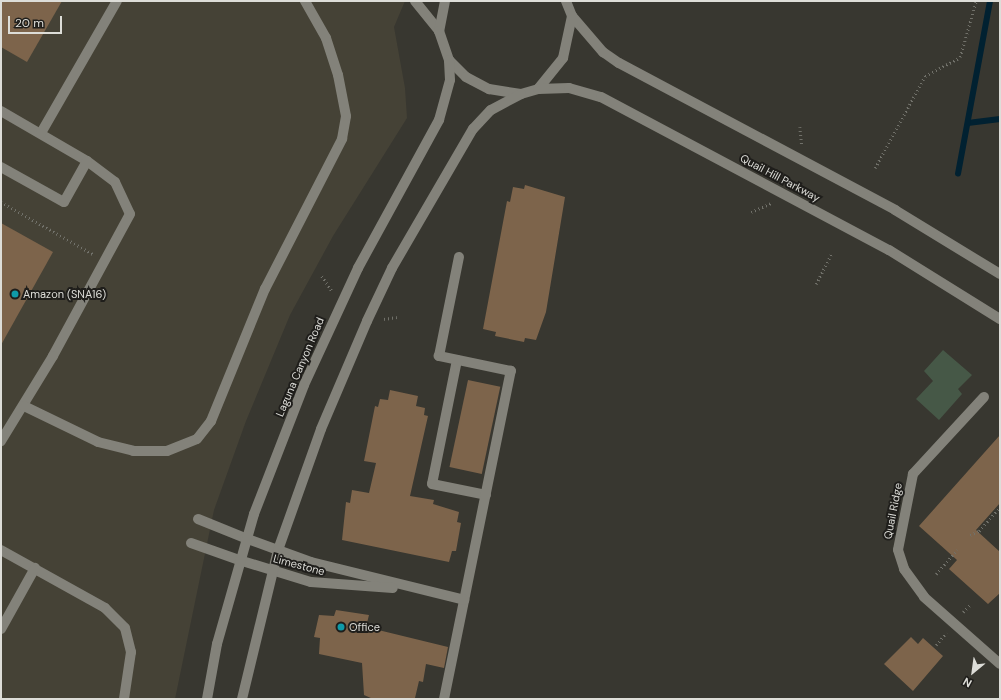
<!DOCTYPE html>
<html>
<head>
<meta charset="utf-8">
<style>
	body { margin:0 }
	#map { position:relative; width:1001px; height:700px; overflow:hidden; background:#383730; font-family:"DM Sans",sans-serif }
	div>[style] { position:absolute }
	.built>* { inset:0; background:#454236 }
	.green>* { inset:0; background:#465847 }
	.stream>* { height:5.5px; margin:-2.75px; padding:0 2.75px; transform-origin:2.75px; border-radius:2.75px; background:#012131 }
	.building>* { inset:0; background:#7d644b; transform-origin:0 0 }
	.path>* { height:2.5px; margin-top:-1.25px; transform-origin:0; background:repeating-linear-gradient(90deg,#71716a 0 1px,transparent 0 4px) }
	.lane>* { height:10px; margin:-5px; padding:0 5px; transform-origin:5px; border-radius:5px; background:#83827a }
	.street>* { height:10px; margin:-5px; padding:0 5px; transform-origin:5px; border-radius:5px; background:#83827a }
	.secondary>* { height:10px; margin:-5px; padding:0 5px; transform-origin:5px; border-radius:5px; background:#83827a }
	.dots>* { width:11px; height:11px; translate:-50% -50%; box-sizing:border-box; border:2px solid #1f1e1b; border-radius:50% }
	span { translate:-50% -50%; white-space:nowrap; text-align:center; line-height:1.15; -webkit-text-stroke:4px #1f1e1b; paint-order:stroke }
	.street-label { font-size:11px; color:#ddddd8 }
	.poi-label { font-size:11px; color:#ddddd8 }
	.left { translate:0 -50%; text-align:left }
	.frame { position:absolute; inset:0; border:2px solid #ddddd8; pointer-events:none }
	.north { position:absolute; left:953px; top:652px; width:40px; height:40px; -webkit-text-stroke:3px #1f1e1b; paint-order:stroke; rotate:209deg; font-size:11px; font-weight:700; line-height:16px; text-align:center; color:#ddddd8 }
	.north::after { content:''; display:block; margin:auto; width:14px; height:18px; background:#ddddd8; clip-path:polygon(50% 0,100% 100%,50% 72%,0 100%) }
	.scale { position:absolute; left:8px; top:16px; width:54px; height:18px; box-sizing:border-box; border:2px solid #ddddd8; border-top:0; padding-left:5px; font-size:12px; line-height:14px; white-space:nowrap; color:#ddddd8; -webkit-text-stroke:3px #1f1e1b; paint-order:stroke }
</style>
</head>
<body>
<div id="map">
	<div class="built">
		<div style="clip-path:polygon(1px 1px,405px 1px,394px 27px,405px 88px,407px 118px,333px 236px,290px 315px,246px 421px,214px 510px,175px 699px,1px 699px)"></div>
	</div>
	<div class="green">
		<div style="clip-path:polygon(943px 350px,972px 375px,958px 389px,962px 394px,939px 420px,916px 399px,933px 381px,924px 371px)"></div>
	</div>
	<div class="stream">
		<div style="left:968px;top:123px;width:32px;rotate:-7deg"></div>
		<div style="left:958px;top:174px;width:176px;rotate:-79.5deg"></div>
	</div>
	<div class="building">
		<div style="clip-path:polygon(1px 1px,62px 1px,27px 62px,1px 47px)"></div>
		<div style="clip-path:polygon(525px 185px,565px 197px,546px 312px,536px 340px,525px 338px,524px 342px,495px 336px,496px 332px,483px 329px,507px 201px,510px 202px,513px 187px,524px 189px)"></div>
		<div style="clip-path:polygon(1px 223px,53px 252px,1px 345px)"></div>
		<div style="left:468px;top:380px;width:33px;height:89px;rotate:12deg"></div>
		<div style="clip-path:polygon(390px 390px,418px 396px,416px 406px,425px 408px,424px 415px,428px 416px,410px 496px,434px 500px,433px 504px,459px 512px,457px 522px,461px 523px,456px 551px,452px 551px,449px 562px,342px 540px,346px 502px,350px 503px,352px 490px,369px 493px,376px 463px,364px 461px,375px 406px,378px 407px,380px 399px,388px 400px)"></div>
		<div style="clip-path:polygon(1000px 435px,1000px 503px,976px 530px,1000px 552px,1000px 593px,988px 604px,949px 569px,957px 560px,919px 526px)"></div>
		<div style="clip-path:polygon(336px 610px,369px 615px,366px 627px,448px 647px,444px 668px,426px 664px,423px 682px,419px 681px,415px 698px,412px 699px,373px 699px,364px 695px,362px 663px,319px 654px,320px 638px,314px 637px,319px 615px,334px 616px)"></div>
		<div style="clip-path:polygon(911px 637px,918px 644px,923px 638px,943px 656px,913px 691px,884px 664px)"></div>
	</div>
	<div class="path">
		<div style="left:800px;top:127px;width:18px;rotate:84deg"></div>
		<div style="left:875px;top:168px;width:105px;rotate:-61.5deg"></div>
		<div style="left:925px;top:76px;width:40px;rotate:-28deg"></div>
		<div style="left:960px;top:57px;width:58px;rotate:-74.1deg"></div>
		<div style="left:1px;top:202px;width:106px;rotate:29.5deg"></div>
		<div style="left:751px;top:212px;width:22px;rotate:-24deg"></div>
		<div style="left:322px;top:276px;width:18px;rotate:56deg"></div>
		<div style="left:816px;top:284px;width:35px;rotate:-63deg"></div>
		<div style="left:384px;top:319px;width:13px;rotate:-9deg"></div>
		<div style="left:970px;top:535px;width:10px;rotate:-24deg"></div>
		<div style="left:979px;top:531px;width:32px;rotate:-49deg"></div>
		<div style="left:936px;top:574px;width:32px;rotate:-49deg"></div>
		<div style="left:963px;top:612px;width:10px;rotate:-45deg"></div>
		<div style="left:936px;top:645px;width:16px;rotate:-50deg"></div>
	</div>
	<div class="lane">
		<div style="left:415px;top:1px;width:38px;rotate:51deg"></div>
		<div style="left:1px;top:111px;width:99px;rotate:30.2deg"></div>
		<div style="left:87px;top:161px;width:35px;rotate:37deg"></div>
		<div style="left:115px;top:182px;width:35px;rotate:65deg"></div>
		<div style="left:130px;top:214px;width:162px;rotate:118.5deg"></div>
		<div style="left:53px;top:356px;width:100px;rotate:121.5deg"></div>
		<div style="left:41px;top:133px;width:152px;rotate:-60.1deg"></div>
		<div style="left:1px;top:167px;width:72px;rotate:29.1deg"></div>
		<div style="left:64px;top:202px;width:47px;rotate:-60.7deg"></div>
		<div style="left:457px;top:360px;width:126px;rotate:101.4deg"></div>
		<div style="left:432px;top:484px;width:55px;rotate:11.5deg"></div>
		<div style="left:984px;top:397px;width:105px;rotate:132.7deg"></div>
		<div style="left:913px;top:474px;width:77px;rotate:101.2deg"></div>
		<div style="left:898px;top:550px;width:20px;rotate:72deg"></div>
		<div style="left:904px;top:569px;width:34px;rotate:54deg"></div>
		<div style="left:924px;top:597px;width:101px;rotate:41.4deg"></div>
		<div style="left:24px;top:406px;width:82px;rotate:25.9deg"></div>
		<div style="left:98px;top:442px;width:36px;rotate:14deg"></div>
		<div style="left:133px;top:451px;width:34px"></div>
		<div style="left:167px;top:451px;width:32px;rotate:-22deg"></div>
		<div style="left:197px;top:439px;width:23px;rotate:-52deg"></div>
		<div style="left:211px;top:421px;width:143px;rotate:-67.8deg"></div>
		<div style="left:265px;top:289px;width:169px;rotate:-62.8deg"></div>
		<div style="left:342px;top:139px;width:23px;rotate:-80deg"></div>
		<div style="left:346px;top:116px;width:42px;rotate:-101deg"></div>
		<div style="left:338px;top:75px;width:39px;rotate:-108deg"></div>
		<div style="left:326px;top:38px;width:43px;rotate:-119.6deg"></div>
		<div style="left:198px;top:519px;width:51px;rotate:22deg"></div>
		<div style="left:191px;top:543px;width:51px;rotate:19.5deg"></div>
		<div style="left:1px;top:550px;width:119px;rotate:29.1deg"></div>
		<div style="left:105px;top:608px;width:28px;rotate:45deg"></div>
		<div style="left:125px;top:628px;width:25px;rotate:76deg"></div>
		<div style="left:131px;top:652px;width:48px;rotate:98.5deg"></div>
		<div style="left:1px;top:629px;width:70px;rotate:-60.9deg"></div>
		<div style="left:444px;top:699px;width:335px;rotate:-78.5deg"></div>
		<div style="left:511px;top:371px;width:74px;rotate:-168.2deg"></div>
		<div style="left:439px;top:356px;width:101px;rotate:-78.6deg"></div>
	</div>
	<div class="street">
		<div style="left:245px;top:538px;width:70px;rotate:20deg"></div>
		<div style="left:311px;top:562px;width:158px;rotate:13.9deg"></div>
		<div style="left:239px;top:560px;width:75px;rotate:17deg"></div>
		<div style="left:311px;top:582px;width:82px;rotate:4.2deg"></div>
	</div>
	<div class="secondary">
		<div style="left:445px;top:1px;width:31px;rotate:101deg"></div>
		<div style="left:439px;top:31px;width:31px;rotate:71deg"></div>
		<div style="left:449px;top:60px;width:24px;rotate:45deg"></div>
		<div style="left:466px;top:77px;width:26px;rotate:28deg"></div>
		<div style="left:489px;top:89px;width:32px;rotate:9deg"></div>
		<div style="left:521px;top:94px;width:18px;rotate:-16deg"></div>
		<div style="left:538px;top:89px;width:40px;rotate:-51deg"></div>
		<div style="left:563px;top:58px;width:43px;rotate:-77.9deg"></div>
		<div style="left:572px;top:16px;width:16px;rotate:-112deg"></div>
		<div style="left:572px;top:16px;width:48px;rotate:49.3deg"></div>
		<div style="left:603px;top:52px;width:19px;rotate:35deg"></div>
		<div style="left:619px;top:63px;width:313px;rotate:28deg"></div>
		<div style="left:895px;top:210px;width:123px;rotate:31.4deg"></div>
		<div style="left:538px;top:89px;width:31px;rotate:-2deg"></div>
		<div style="left:569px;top:88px;width:33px;rotate:16deg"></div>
		<div style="left:601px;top:97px;width:326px;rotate:28deg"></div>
		<div style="left:889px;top:250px;width:131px;rotate:31.9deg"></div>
		<div style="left:207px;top:699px;width:56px;rotate:-79.7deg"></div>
		<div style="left:217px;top:644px;width:135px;rotate:-74.1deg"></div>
		<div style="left:254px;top:514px;width:138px;rotate:-68.8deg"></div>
		<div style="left:304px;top:385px;width:129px;rotate:-65.2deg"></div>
		<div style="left:358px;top:268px;width:169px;rotate:-61.3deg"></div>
		<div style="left:439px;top:120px;width:41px;rotate:-74.6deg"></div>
		<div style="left:450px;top:80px;width:20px;rotate:-93deg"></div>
		<div style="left:242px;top:699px;width:153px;rotate:-76.4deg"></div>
		<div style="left:278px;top:550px;width:128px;rotate:-70.4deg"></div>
		<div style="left:321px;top:429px;width:117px;rotate:-66.9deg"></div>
		<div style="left:367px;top:321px;width:59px;rotate:-64.7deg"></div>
		<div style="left:392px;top:268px;width:161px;rotate:-59.8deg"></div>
		<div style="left:473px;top:129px;width:26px;rotate:-47deg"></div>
		<div style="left:491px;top:110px;width:34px;rotate:-28deg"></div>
	</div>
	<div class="dots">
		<div style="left:15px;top:294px;background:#0f9aa8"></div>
		<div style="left:341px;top:627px;background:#0f9aa8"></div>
	</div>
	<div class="street-label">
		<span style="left:780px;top:178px;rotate:28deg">Quail Hill Parkway</span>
		<span style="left:300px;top:367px;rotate:-67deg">Laguna Canyon Road</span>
		<span style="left:893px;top:511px;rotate:-79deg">Quail Ridge</span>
		<span style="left:299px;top:565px;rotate:15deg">Limestone</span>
	</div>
	<div class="poi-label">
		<span class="left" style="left:23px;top:294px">Amazon (SNA16)</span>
		<span class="left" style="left:349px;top:627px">Office</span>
	</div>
	<div class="frame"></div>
	<div class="north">N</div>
	<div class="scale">20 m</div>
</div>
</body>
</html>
